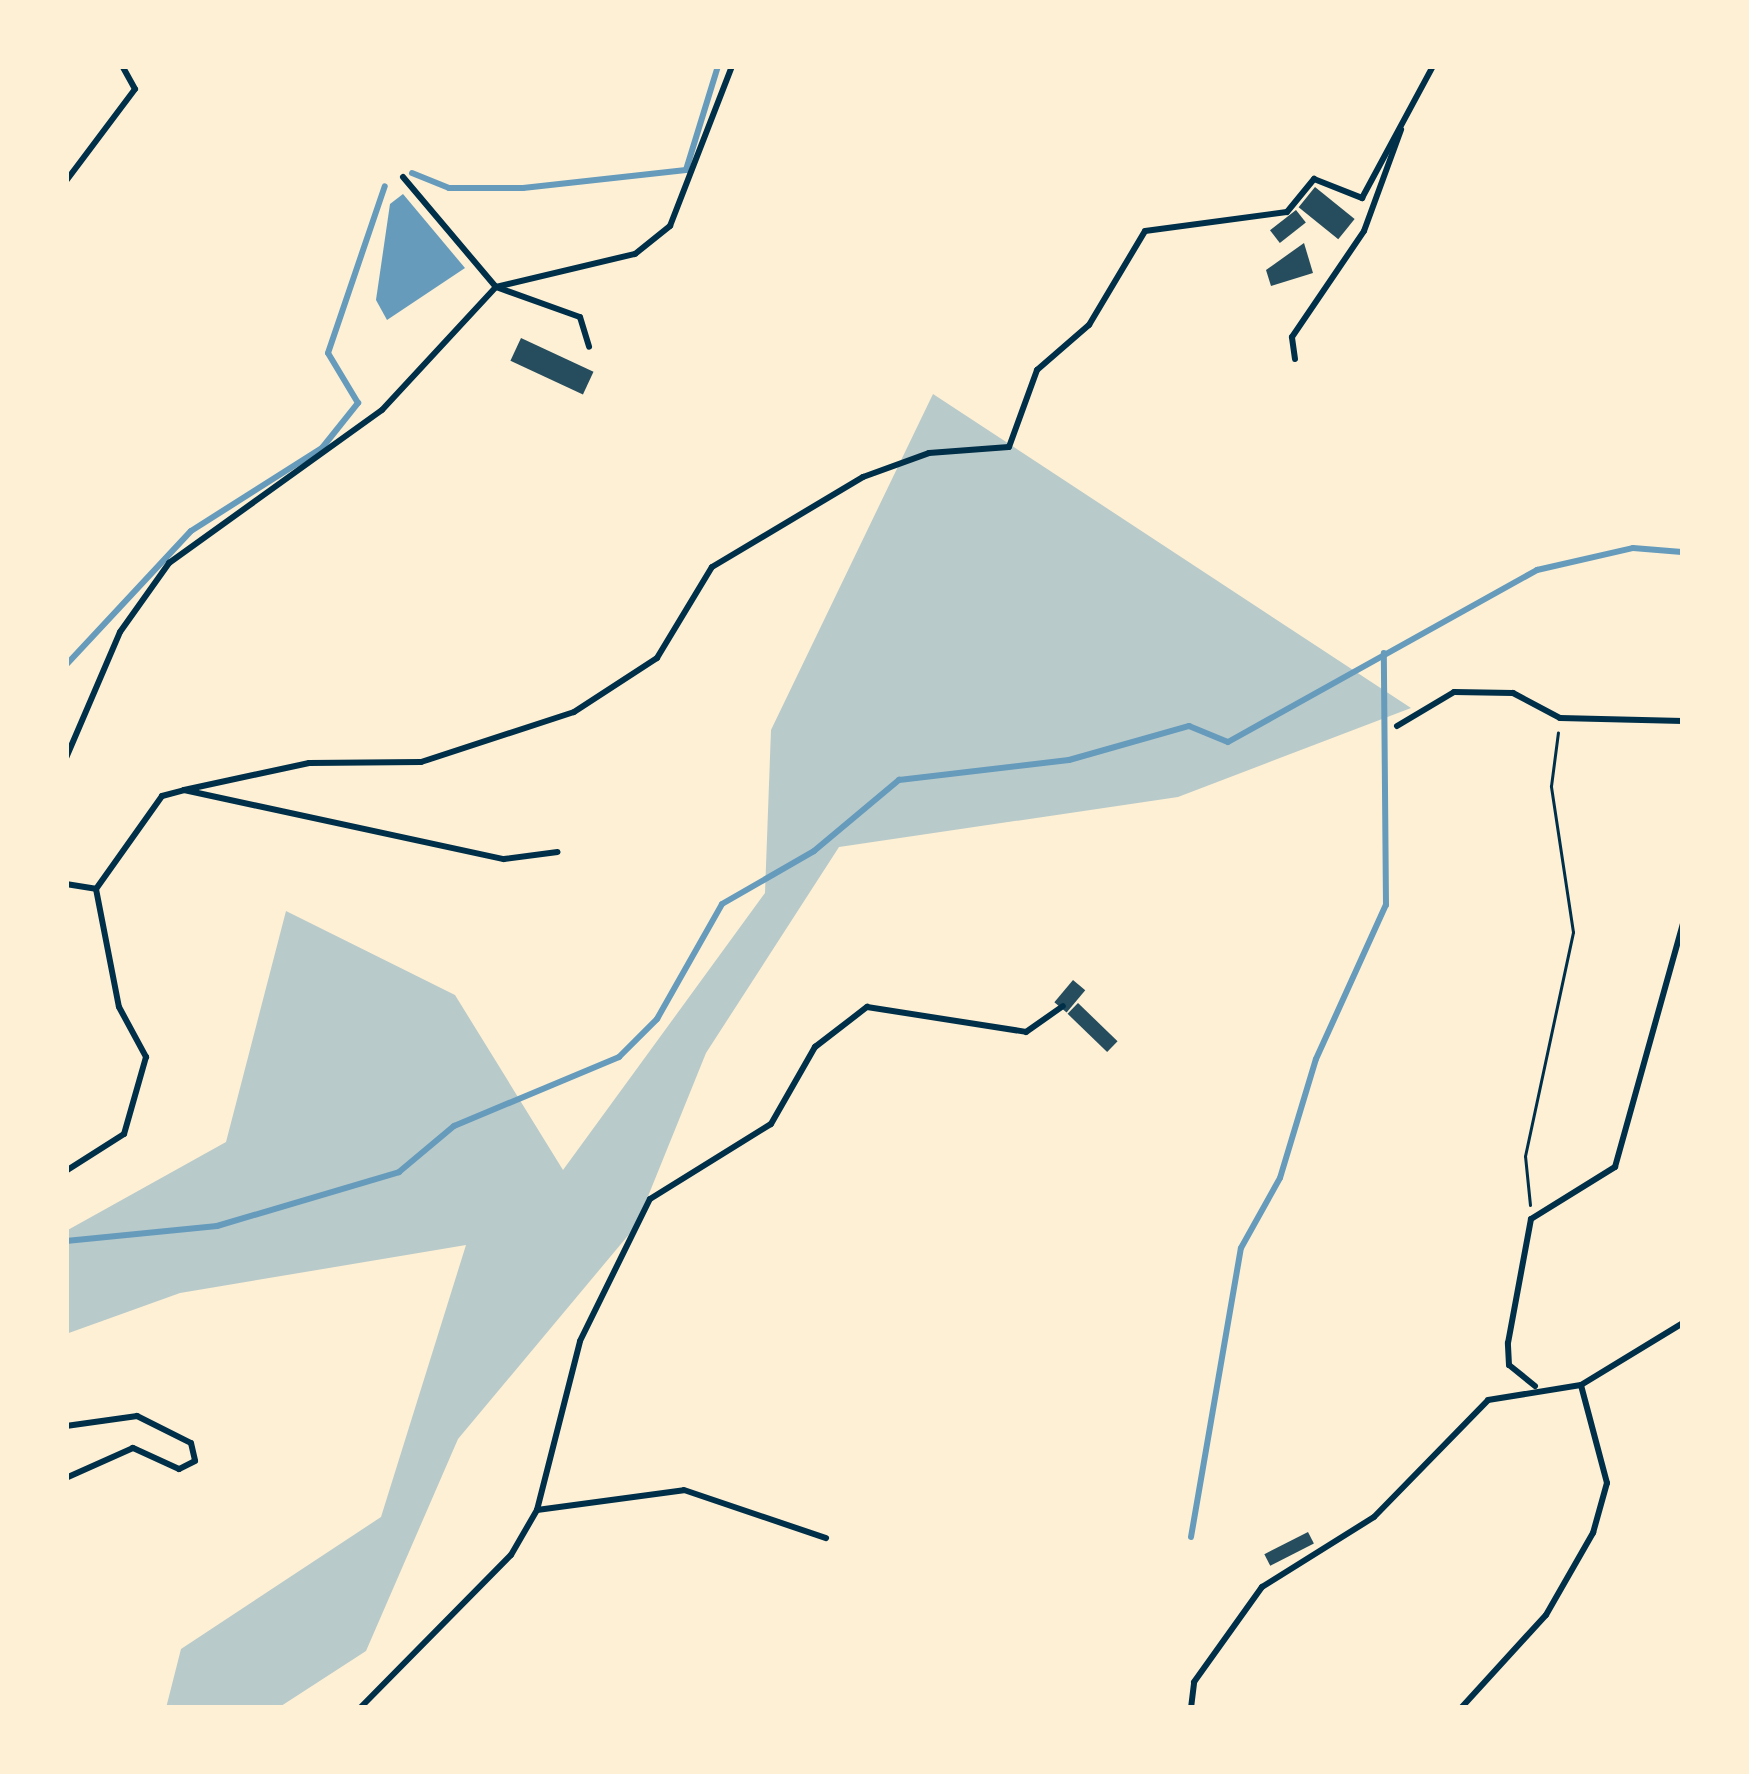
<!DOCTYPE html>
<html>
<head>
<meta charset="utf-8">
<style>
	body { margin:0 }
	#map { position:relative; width:1749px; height:1774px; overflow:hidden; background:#fdf0d5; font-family:Overpass,sans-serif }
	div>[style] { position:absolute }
	.green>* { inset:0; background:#b9caca }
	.water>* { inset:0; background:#669bbc }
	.stream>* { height:6px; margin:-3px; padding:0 3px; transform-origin:3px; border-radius:3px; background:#669bbc }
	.building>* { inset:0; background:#264d5e; transform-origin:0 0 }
	.path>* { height:3px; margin:-1.5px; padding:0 1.5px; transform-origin:1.5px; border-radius:1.5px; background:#003049 }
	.service>* { height:6px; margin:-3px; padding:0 3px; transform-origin:3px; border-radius:3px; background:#003049 }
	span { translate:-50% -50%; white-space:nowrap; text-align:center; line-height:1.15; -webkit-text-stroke:9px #fdf0d5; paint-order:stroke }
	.frame { position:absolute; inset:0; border:69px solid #fdf0d5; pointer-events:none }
</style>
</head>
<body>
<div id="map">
	<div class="green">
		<div style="clip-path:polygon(933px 394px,1411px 708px,1178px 797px,839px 847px,706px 1053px,636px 1226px,458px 1439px,366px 1651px,278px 1708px,166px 1708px,181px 1649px,381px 1517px,466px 1245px,180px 1293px,66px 1334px,66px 1231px,226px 1142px,286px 911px,455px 995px,563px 1170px,765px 893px,771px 730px)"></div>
	</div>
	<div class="water">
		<div style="clip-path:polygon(403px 194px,465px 268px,387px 320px,376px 300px,390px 204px)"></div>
	</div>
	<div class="stream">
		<div style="left:412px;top:173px;width:40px;rotate:22deg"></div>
		<div style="left:449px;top:188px;width:74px"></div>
		<div style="left:523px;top:188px;width:164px;rotate:-6.3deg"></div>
		<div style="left:686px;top:170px;width:109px;rotate:-72.9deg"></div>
		<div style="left:66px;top:665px;width:183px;rotate:-47deg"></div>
		<div style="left:191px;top:531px;width:155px;rotate:-32.4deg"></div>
		<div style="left:322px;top:448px;width:58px;rotate:-51.3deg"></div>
		<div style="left:358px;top:403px;width:58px;rotate:-121deg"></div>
		<div style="left:328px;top:353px;width:176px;rotate:-71.2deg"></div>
		<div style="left:66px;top:1241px;width:152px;rotate:-5.7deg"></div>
		<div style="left:217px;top:1226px;width:190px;rotate:-16.5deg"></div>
		<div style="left:399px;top:1172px;width:72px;rotate:-39.9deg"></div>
		<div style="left:454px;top:1126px;width:179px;rotate:-22.7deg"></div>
		<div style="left:619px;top:1057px;width:54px;rotate:-45deg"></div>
		<div style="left:657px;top:1019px;width:132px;rotate:-60.5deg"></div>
		<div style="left:722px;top:904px;width:106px;rotate:-29.9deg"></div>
		<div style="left:814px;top:851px;width:111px;rotate:-39.9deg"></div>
		<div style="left:899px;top:780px;width:171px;rotate:-6.7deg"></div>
		<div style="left:1069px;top:760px;width:125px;rotate:-15.8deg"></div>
		<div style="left:1189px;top:726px;width:42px;rotate:22.3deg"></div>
		<div style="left:1228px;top:742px;width:354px;rotate:-29.1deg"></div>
		<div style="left:1537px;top:570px;width:98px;rotate:-12.9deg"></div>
		<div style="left:1633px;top:548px;width:49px;rotate:4.7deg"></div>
		<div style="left:1191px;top:1537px;width:293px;rotate:-80.2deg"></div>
		<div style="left:1241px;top:1248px;width:80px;rotate:-60.9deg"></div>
		<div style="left:1280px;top:1178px;width:124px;rotate:-73.2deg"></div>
		<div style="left:1316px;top:1059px;width:169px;rotate:-65.6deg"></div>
		<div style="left:1386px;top:905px;width:252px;rotate:-90.5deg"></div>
	</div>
	<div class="building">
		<div style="left:1315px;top:187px;width:51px;height:26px;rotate:39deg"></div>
		<div style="left:1296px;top:210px;width:16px;height:33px;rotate:52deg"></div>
		<div style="clip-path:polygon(1304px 243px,1313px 273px,1271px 286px,1266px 270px)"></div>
		<div style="left:521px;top:338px;width:80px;height:25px;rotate:25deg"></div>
		<div style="left:1073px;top:980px;width:16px;height:29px;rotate:40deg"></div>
		<div style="left:1078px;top:1003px;width:55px;height:15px;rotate:44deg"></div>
		<div style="left:1308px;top:1532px;width:13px;height:49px;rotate:63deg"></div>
	</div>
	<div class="path">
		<div style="left:1530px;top:1205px;width:49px;rotate:-95.8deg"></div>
		<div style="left:1525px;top:1156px;width:229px;rotate:-77.9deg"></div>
		<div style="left:1573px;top:932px;width:148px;rotate:-98.6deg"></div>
		<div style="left:1551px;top:786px;width:54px;rotate:-82.6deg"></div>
	</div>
	<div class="service">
		<div style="left:403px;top:177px;width:144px;rotate:49.8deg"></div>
		<div style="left:496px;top:287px;width:89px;rotate:19.7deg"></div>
		<div style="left:580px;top:317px;width:31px;rotate:73deg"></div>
		<div style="left:66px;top:181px;width:115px;rotate:-53.1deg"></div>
		<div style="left:135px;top:89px;width:26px;rotate:-119deg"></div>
		<div style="left:1295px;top:359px;width:22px;rotate:-98deg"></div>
		<div style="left:1292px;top:337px;width:128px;rotate:-55.8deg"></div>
		<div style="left:1364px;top:231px;width:108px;rotate:-69.9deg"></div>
		<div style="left:1683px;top:478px;width:40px;rotate:90deg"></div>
		<div style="left:1397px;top:726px;width:66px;rotate:-30.8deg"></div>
		<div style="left:1454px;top:692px;width:59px;rotate:1deg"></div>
		<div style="left:1513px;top:693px;width:53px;rotate:28deg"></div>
		<div style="left:1560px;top:718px;width:123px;rotate:1.4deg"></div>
		<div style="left:66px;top:758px;width:137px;rotate:-66.8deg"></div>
		<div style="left:120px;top:632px;width:85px;rotate:-54.6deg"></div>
		<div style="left:169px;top:563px;width:262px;rotate:-35.7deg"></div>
		<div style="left:382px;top:410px;width:168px;rotate:-47.2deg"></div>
		<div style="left:496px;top:287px;width:143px;rotate:-13.4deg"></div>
		<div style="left:635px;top:254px;width:45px;rotate:-38.7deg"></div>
		<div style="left:670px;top:226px;width:172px;rotate:-68.8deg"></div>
		<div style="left:184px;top:790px;width:128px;rotate:-12.2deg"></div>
		<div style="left:309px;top:763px;width:112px;rotate:-0.5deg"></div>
		<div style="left:421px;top:762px;width:161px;rotate:-18.1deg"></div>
		<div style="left:574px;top:712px;width:99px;rotate:-33deg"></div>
		<div style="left:657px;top:658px;width:106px;rotate:-58.9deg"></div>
		<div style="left:712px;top:567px;width:176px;rotate:-30.8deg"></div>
		<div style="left:863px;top:477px;width:70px;rotate:-20deg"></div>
		<div style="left:929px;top:453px;width:80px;rotate:-4.3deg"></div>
		<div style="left:1009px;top:447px;width:82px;rotate:-70deg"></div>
		<div style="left:1037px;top:370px;width:69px;rotate:-40.9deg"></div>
		<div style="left:1089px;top:325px;width:109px;rotate:-59.2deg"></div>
		<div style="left:1145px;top:231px;width:143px;rotate:-7.6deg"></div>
		<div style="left:1287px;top:212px;width:43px;rotate:-50.7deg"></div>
		<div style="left:1314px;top:179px;width:52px;rotate:21.6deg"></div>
		<div style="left:1362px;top:198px;width:150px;rotate:-61.7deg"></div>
		<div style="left:66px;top:884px;width:30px;rotate:9deg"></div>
		<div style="left:96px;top:889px;width:120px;rotate:79deg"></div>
		<div style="left:119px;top:1007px;width:57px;rotate:61.6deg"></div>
		<div style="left:146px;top:1057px;width:80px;rotate:105.9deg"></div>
		<div style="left:124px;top:1134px;width:69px;rotate:147.5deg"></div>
		<div style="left:96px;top:889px;width:114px;rotate:-54.6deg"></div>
		<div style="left:162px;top:796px;width:23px;rotate:-15deg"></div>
		<div style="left:184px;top:790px;width:327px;rotate:12.2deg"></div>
		<div style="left:504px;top:859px;width:54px;rotate:-7.4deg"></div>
		<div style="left:1535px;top:1386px;width:33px;rotate:-141deg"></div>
		<div style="left:1509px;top:1365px;width:22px;rotate:-93deg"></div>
		<div style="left:1508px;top:1343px;width:126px;rotate:-79.5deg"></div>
		<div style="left:1531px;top:1219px;width:99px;rotate:-31.8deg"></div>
		<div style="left:1615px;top:1167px;width:253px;rotate:-74.4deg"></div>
		<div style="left:66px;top:1426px;width:72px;rotate:-8deg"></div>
		<div style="left:137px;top:1416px;width:60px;rotate:26.6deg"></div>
		<div style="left:191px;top:1443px;width:18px;rotate:77deg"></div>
		<div style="left:195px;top:1461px;width:18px;rotate:153deg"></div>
		<div style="left:179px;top:1469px;width:51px;rotate:-155.5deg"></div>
		<div style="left:133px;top:1448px;width:73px;rotate:155.9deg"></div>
		<div style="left:537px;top:1510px;width:148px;rotate:-7.7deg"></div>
		<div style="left:684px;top:1490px;width:150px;rotate:18.7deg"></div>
		<div style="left:360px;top:1708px;width:215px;rotate:-45.4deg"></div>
		<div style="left:511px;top:1555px;width:52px;rotate:-60deg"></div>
		<div style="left:537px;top:1510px;width:174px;rotate:-75.7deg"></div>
		<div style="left:580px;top:1341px;width:158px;rotate:-63.8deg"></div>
		<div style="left:650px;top:1199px;width:142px;rotate:-31.8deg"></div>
		<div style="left:771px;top:1124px;width:89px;rotate:-60.3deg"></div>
		<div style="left:815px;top:1047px;width:66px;rotate:-37.6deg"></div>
		<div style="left:867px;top:1007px;width:161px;rotate:8.9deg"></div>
		<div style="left:1026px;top:1032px;width:45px;rotate:-35.1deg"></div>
		<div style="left:1191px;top:1708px;width:26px;rotate:-83deg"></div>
		<div style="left:1194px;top:1682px;width:117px;rotate:-54.4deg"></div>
		<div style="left:1262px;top:1587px;width:132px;rotate:-32deg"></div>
		<div style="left:1374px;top:1517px;width:163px;rotate:-45.7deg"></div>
		<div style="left:1488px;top:1400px;width:94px;rotate:-9.2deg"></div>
		<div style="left:1581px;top:1385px;width:119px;rotate:-31.3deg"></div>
		<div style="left:1461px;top:1708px;width:126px;rotate:-47.6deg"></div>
		<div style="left:1546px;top:1615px;width:95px;rotate:-60.2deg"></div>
		<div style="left:1593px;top:1533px;width:52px;rotate:-74.4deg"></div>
		<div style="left:1607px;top:1483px;width:101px;rotate:-104.9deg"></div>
	</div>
	<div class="frame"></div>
</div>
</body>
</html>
